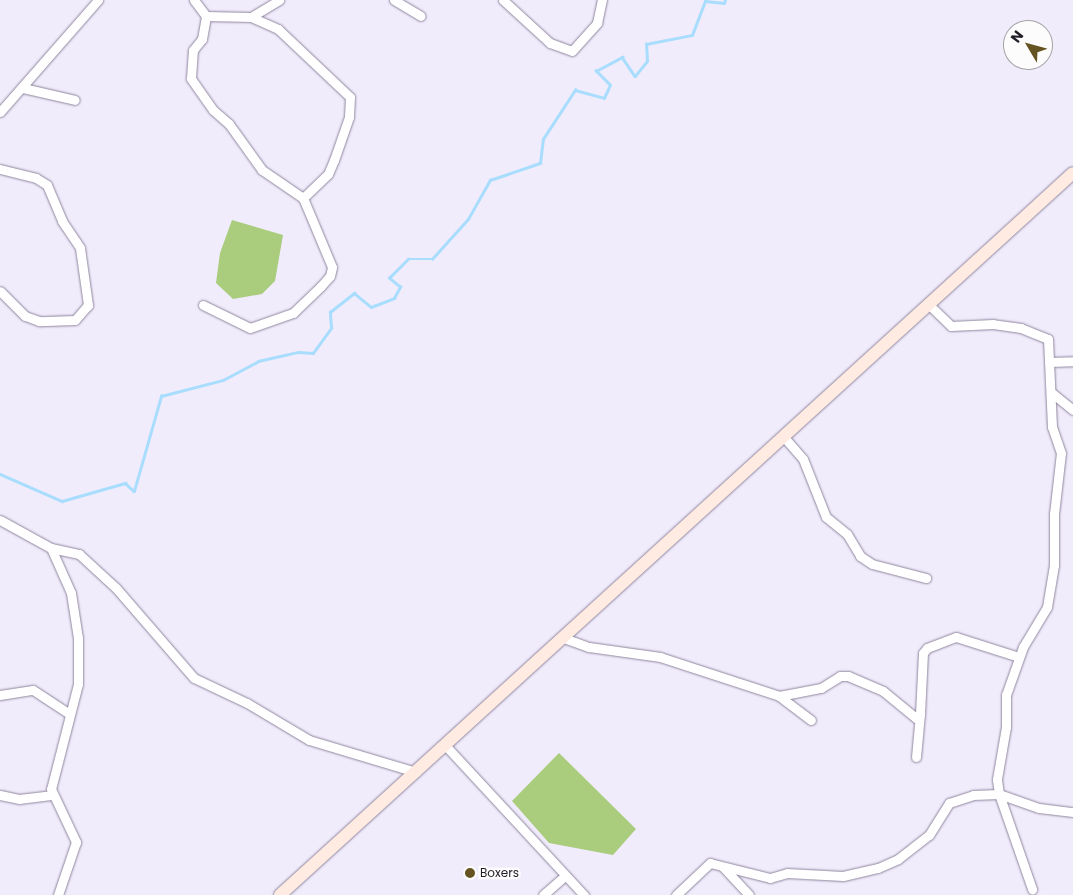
<!DOCTYPE html>
<html>
<head>
<meta charset="utf-8">
<style>
	body { margin:0 }
	#map { position:relative; width:1073px; height:895px; overflow:hidden; background:#f1ecfc; font-family:Poppins,sans-serif }
	div>[style] { position:absolute }
	.green>* { inset:0; background:#aacc7d }
	.stream>* { height:2.5px; margin:-1.25px; padding:0 1.25px; transform-origin:1.25px; border-radius:1.25px; background:#a8ddfd }
	.roads { filter:drop-shadow(0 0 1px #8f869e) drop-shadow(0 0 1px #8f869e) }
	.minor>* { height:9px; margin:-4.5px; padding:0 4.5px; transform-origin:4.5px; border-radius:4.5px; background:#fff }
	.secondary>* { height:12px; margin:-6px; padding:0 6px; transform-origin:6px; border-radius:6px; background:#ffebe2 }
	.dots>* { width:14px; height:14px; translate:-50% -50%; box-sizing:border-box; border:2px solid #fcfcfc; border-radius:50% }
	span { translate:-50% -50%; white-space:nowrap; text-align:center; line-height:1.15; -webkit-text-stroke:4.5px #fcfcfc; paint-order:stroke }
	.poi-label { font-size:12px; color:#211d26 }
	.left { translate:0 -50%; text-align:left }
	.north { position:absolute; left:1003px; top:20px; width:50px; height:50px; box-sizing:border-box; background:#fcfcfc; border:1px solid #a4a3a6; border-radius:50%; rotate:307deg; font-size:14px; font-weight:700; line-height:20px; text-align:center; color:#211d26 }
	.north::after { content:''; display:block; margin:auto; width:18px; height:22px; background:#655321; clip-path:polygon(50% 0,100% 100%,50% 72%,0 100%) }
</style>
</head>
<body>
<div id="map">
	<div class="green">
		<div style="clip-path:polygon(232px 220px,283px 235px,275px 281px,262px 294px,233px 299px,216px 283px,220px 253px)"></div>
		<div style="clip-path:polygon(559px 753px,636px 829px,613px 855px,549px 843px,512px 801px)"></div>
	</div>
	<div class="stream">
		<div style="left:0;top:474px;width:68px;rotate:23.5deg"></div>
		<div style="left:62px;top:501px;width:66px;rotate:-15.9deg"></div>
		<div style="left:125px;top:483px;width:12px;rotate:42deg"></div>
		<div style="left:134px;top:491px;width:99px;rotate:-74.1deg"></div>
		<div style="left:161px;top:396px;width:64px;rotate:-14.5deg"></div>
		<div style="left:223px;top:380px;width:40px;rotate:-28deg"></div>
		<div style="left:258px;top:361px;width:41px;rotate:-12.7deg"></div>
		<div style="left:298px;top:352px;width:15px;rotate:4deg"></div>
		<div style="left:313px;top:353px;width:31px;rotate:-54deg"></div>
		<div style="left:331px;top:328px;width:16px;rotate:-94deg"></div>
		<div style="left:330px;top:312px;width:31px;rotate:-38deg"></div>
		<div style="left:354px;top:293px;width:22px;rotate:39deg"></div>
		<div style="left:371px;top:307px;width:25px;rotate:-21deg"></div>
		<div style="left:394px;top:298px;width:13px;rotate:-61deg"></div>
		<div style="left:400px;top:287px;width:14px;rotate:-141deg"></div>
		<div style="left:389px;top:278px;width:27px;rotate:-45deg"></div>
		<div style="left:408px;top:259px;width:24px"></div>
		<div style="left:432px;top:259px;width:54px;rotate:-48deg"></div>
		<div style="left:468px;top:219px;width:45px;rotate:-60.6deg"></div>
		<div style="left:490px;top:180px;width:53px;rotate:-18.8deg"></div>
		<div style="left:540px;top:163px;width:24px;rotate:-83deg"></div>
		<div style="left:543px;top:139px;width:59px;rotate:-56.9deg"></div>
		<div style="left:575px;top:90px;width:30px;rotate:15deg"></div>
		<div style="left:604px;top:98px;width:14px;rotate:-65deg"></div>
		<div style="left:610px;top:85px;width:20px;rotate:-135deg"></div>
		<div style="left:596px;top:71px;width:30px;rotate:-28deg"></div>
		<div style="left:622px;top:57px;width:23px;rotate:56deg"></div>
		<div style="left:635px;top:76px;width:19px;rotate:-51deg"></div>
		<div style="left:647px;top:61px;width:17px;rotate:-93deg"></div>
		<div style="left:646px;top:44px;width:47px;rotate:-11.1deg"></div>
		<div style="left:692px;top:35px;width:36px;rotate:-69deg"></div>
		<div style="left:705px;top:1px;width:19px;rotate:6deg"></div>
		<div style="left:724px;top:3px;width:3px;rotate:-72deg"></div>
	</div>
	<div class="roads">
		<div class="minor">
			<div style="left:194px;top:0;width:20px;rotate:53deg"></div>
			<div style="left:206px;top:16px;width:45px;rotate:1.3deg"></div>
			<div style="left:251px;top:17px;width:30px;rotate:24deg"></div>
			<div style="left:278px;top:29px;width:99px;rotate:43.4deg"></div>
			<div style="left:350px;top:97px;width:20px;rotate:93deg"></div>
			<div style="left:349px;top:117px;width:46px;rotate:109.2deg"></div>
			<div style="left:334px;top:160px;width:15px;rotate:113deg"></div>
			<div style="left:328px;top:174px;width:35px;rotate:136deg"></div>
			<div style="left:394px;top:0;width:31px;rotate:31deg"></div>
			<div style="left:503px;top:0;width:64px;rotate:42.5deg"></div>
			<div style="left:550px;top:43px;width:23px;rotate:20deg"></div>
			<div style="left:572px;top:51px;width:38px;rotate:-48deg"></div>
			<div style="left:597px;top:23px;width:24px;rotate:-78deg"></div>
			<div style="left:251px;top:17px;width:33px;rotate:-31deg"></div>
			<div style="left:23px;top:88px;width:53px;rotate:13deg"></div>
			<div style="left:0;top:112px;width:149px;rotate:-48.8deg"></div>
			<div style="left:0;top:169px;width:37px;rotate:14deg"></div>
			<div style="left:36px;top:178px;width:13px;rotate:32deg"></div>
			<div style="left:47px;top:185px;width:39px;rotate:67deg"></div>
			<div style="left:62px;top:221px;width:32px;rotate:56deg"></div>
			<div style="left:80px;top:248px;width:58px;rotate:82deg"></div>
			<div style="left:88px;top:305px;width:20px;rotate:131deg"></div>
			<div style="left:75px;top:320px;width:36px;rotate:178deg"></div>
			<div style="left:39px;top:321px;width:15px;rotate:-160deg"></div>
			<div style="left:25px;top:316px;width:35px;rotate:-135deg"></div>
			<div style="left:203px;top:305px;width:52px;rotate:26.1deg"></div>
			<div style="left:250px;top:328px;width:46px;rotate:-19.2deg"></div>
			<div style="left:293px;top:313px;width:39px;rotate:-44deg"></div>
			<div style="left:321px;top:286px;width:13px;rotate:-48deg"></div>
			<div style="left:330px;top:276px;width:9px;rotate:-77deg"></div>
			<div style="left:332px;top:267px;width:75px;rotate:-112.8deg"></div>
			<div style="left:303px;top:198px;width:50px;rotate:-145.7deg"></div>
			<div style="left:262px;top:170px;width:57px;rotate:-125.7deg"></div>
			<div style="left:229px;top:124px;width:21px;rotate:-139deg"></div>
			<div style="left:213px;top:110px;width:39px;rotate:-125deg"></div>
			<div style="left:191px;top:78px;width:28px;rotate:-86deg"></div>
			<div style="left:193px;top:50px;width:14px;rotate:-51deg"></div>
			<div style="left:202px;top:39px;width:23px;rotate:-80deg"></div>
			<div style="left:1049px;top:362px;width:24px;rotate:-2deg"></div>
			<div style="left:1052px;top:393px;width:27px;rotate:39deg"></div>
			<div style="left:783px;top:436px;width:30px;rotate:49deg"></div>
			<div style="left:803px;top:459px;width:62px;rotate:68.4deg"></div>
			<div style="left:826px;top:517px;width:27px;rotate:39deg"></div>
			<div style="left:847px;top:534px;width:26px;rotate:59deg"></div>
			<div style="left:860px;top:556px;width:14px;rotate:34deg"></div>
			<div style="left:872px;top:564px;width:56px;rotate:14.5deg"></div>
			<div style="left:0;top:520px;width:58px;rotate:28.8deg"></div>
			<div style="left:51px;top:548px;width:49px;rotate:66deg"></div>
			<div style="left:71px;top:593px;width:46px;rotate:81.2deg"></div>
			<div style="left:78px;top:638px;width:46px;rotate:90deg"></div>
			<div style="left:78px;top:684px;width:108px;rotate:104.4deg"></div>
			<div style="left:51px;top:789px;width:59px;rotate:64.7deg"></div>
			<div style="left:76px;top:842px;width:56px;rotate:108.8deg"></div>
			<div style="left:51px;top:548px;width:29px;rotate:12deg"></div>
			<div style="left:79px;top:554px;width:50px;rotate:42.6deg"></div>
			<div style="left:116px;top:588px;width:119px;rotate:49.1deg"></div>
			<div style="left:194px;top:678px;width:59px;rotate:25.3deg"></div>
			<div style="left:247px;top:703px;width:72px;rotate:30.8deg"></div>
			<div style="left:309px;top:740px;width:112px;rotate:16.7deg"></div>
			<div style="left:561px;top:637px;width:30px;rotate:20deg"></div>
			<div style="left:589px;top:647px;width:72px;rotate:8deg"></div>
			<div style="left:660px;top:657px;width:125px;rotate:18.1deg"></div>
			<div style="left:779px;top:696px;width:40px;rotate:37deg"></div>
			<div style="left:0;top:695px;width:33px;rotate:-9deg"></div>
			<div style="left:33px;top:690px;width:42px;rotate:33.3deg"></div>
			<div style="left:779px;top:696px;width:43px;rotate:-10.8deg"></div>
			<div style="left:821px;top:688px;width:22px;rotate:-32deg"></div>
			<div style="left:840px;top:676px;width:8px"></div>
			<div style="left:848px;top:676px;width:38px;rotate:23deg"></div>
			<div style="left:883px;top:691px;width:43px;rotate:39.3deg"></div>
			<div style="left:916px;top:718px;width:6px;rotate:-45deg"></div>
			<div style="left:920px;top:714px;width:61px;rotate:-87.2deg"></div>
			<div style="left:923px;top:653px;width:6px;rotate:-51deg"></div>
			<div style="left:927px;top:648px;width:31px;rotate:-21deg"></div>
			<div style="left:956px;top:637px;width:66px;rotate:17.6deg"></div>
			<div style="left:445px;top:745px;width:205px;rotate:47.2deg"></div>
			<div style="left:916px;top:757px;width:43px;rotate:-84.7deg"></div>
			<div style="left:999px;top:794px;width:101px;rotate:70.8deg"></div>
			<div style="left:999px;top:794px;width:42px;rotate:19.3deg"></div>
			<div style="left:1039px;top:808px;width:34px;rotate:7deg"></div>
			<div style="left:0;top:795px;width:19px;rotate:12deg"></div>
			<div style="left:19px;top:799px;width:34px;rotate:-7deg"></div>
			<div style="left:723px;top:867px;width:38px;rotate:47deg"></div>
			<div style="left:543px;top:895px;width:29px;rotate:-41deg"></div>
			<div style="left:676px;top:895px;width:47px;rotate:-43.3deg"></div>
			<div style="left:710px;top:863px;width:62px;rotate:14deg"></div>
			<div style="left:770px;top:878px;width:18px;rotate:-16deg"></div>
			<div style="left:787px;top:873px;width:56px;rotate:3.1deg"></div>
			<div style="left:843px;top:876px;width:36px;rotate:-13deg"></div>
			<div style="left:878px;top:868px;width:22px;rotate:-24deg"></div>
			<div style="left:898px;top:859px;width:39px;rotate:-38deg"></div>
			<div style="left:929px;top:835px;width:38px;rotate:-58deg"></div>
			<div style="left:949px;top:803px;width:25px;rotate:-18deg"></div>
			<div style="left:973px;top:795px;width:26px;rotate:-2deg"></div>
			<div style="left:999px;top:794px;width:15px;rotate:-98deg"></div>
			<div style="left:997px;top:779px;width:53px;rotate:-80.2deg"></div>
			<div style="left:1006px;top:727px;width:32px;rotate:-90deg"></div>
			<div style="left:1006px;top:695px;width:51px;rotate:-70.5deg"></div>
			<div style="left:1023px;top:647px;width:47px;rotate:-59deg"></div>
			<div style="left:1047px;top:607px;width:43px;rotate:-80.5deg"></div>
			<div style="left:1054px;top:565px;width:51px;rotate:-90deg"></div>
			<div style="left:1054px;top:514px;width:61px;rotate:-83.5deg"></div>
			<div style="left:1061px;top:453px;width:28px;rotate:-109deg"></div>
			<div style="left:1052px;top:427px;width:88px;rotate:-92.6deg"></div>
			<div style="left:1048px;top:339px;width:29px;rotate:-158deg"></div>
			<div style="left:1021px;top:328px;width:28px;rotate:-172deg"></div>
			<div style="left:993px;top:324px;width:42px;rotate:177.3deg"></div>
			<div style="left:951px;top:326px;width:32px;rotate:-136deg"></div>
		</div>
		<div class="secondary">
			<div style="left:280px;top:895px;width:1072px;rotate:-42.32deg"></div>
		</div>
	</div>
	<div class="dots">
		<div style="left:470px;top:873px;background:#655321"></div>
	</div>
	<div class="poi-label">
		<span class="left" style="left:480px;top:873px">Boxers</span>
	</div>
	<div class="north">N</div>
</div>
</body>
</html>
